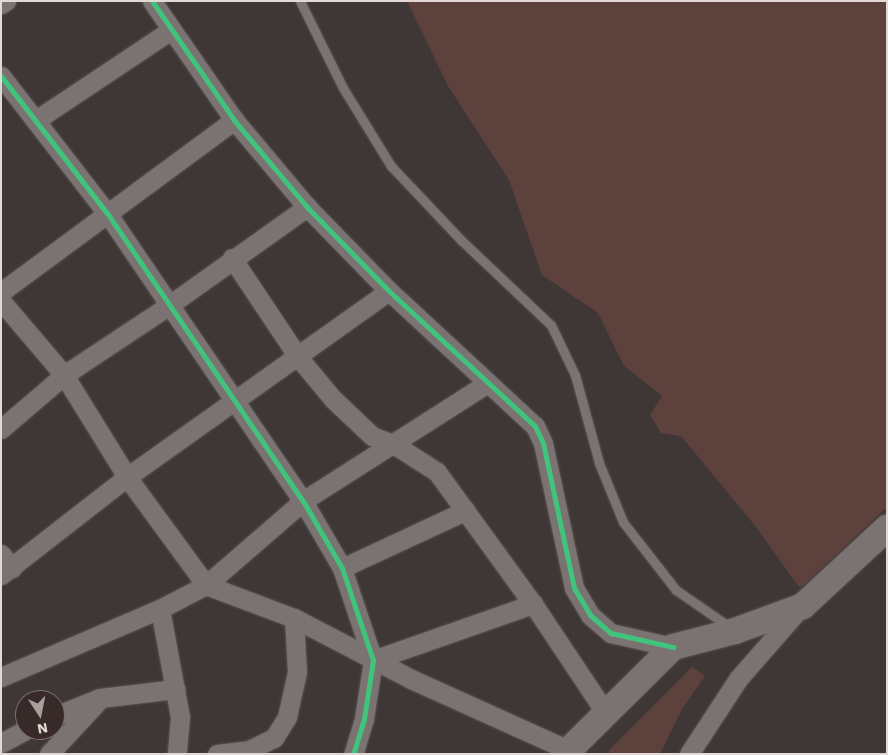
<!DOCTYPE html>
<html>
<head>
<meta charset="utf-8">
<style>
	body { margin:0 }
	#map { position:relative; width:888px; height:755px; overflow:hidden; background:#3f3736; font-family:"Work Sans",sans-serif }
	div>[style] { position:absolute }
	.green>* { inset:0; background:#5c413d }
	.roads { filter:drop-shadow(0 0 1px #5b5453) drop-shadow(0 0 1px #5b5453) }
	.lane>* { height:9px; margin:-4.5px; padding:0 4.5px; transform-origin:4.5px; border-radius:4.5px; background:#7a7372 }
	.street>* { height:19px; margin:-9.5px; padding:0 9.5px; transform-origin:9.5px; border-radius:9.5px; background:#7a7372 }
	.secondary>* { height:26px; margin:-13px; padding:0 13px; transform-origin:13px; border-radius:13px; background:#7a7372 }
	.cycleway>* { height:5px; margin:-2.5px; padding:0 2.5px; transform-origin:2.5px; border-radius:2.5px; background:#40c37c }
	span { translate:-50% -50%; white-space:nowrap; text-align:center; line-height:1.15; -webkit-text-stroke:5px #382a28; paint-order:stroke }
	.frame { position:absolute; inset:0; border:2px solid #e2d8d6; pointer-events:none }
	.north { position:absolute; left:15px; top:690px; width:50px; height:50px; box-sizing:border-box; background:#382a28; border:1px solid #7c706e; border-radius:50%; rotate:169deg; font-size:14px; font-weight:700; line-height:20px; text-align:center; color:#e2d8d6 }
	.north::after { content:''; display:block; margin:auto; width:18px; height:22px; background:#a9a09e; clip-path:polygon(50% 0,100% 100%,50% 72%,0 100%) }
</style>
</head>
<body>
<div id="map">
	<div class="green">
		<div style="clip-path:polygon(407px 1px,887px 1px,887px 507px,803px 586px,799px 587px,756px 527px,681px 436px,661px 433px,650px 415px,662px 396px,624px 366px,598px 313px,542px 275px,509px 180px,448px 86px)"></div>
		<div style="clip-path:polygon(692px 667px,705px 676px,682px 709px,660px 754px,610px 754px,609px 750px)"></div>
	</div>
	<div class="roads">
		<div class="lane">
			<div style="left:300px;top:1px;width:97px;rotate:63.7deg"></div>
			<div style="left:343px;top:88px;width:92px;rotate:58.4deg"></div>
			<div style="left:391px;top:166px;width:102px;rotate:46.6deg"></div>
			<div style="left:461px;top:240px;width:124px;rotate:43.4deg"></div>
			<div style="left:551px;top:325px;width:55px;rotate:64.4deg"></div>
			<div style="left:575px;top:375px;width:91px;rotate:74.7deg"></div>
			<div style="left:599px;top:463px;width:64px;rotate:67.9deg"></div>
			<div style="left:623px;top:522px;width:86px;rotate:52.1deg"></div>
			<div style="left:676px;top:590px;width:67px;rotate:34.6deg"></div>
		</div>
		<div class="street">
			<div style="left:152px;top:1px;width:145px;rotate:55.4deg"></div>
			<div style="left:234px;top:120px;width:114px;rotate:50deg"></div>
			<div style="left:307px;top:207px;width:117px;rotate:45.7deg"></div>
			<div style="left:389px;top:291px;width:199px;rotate:42.8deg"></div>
			<div style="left:535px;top:426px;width:19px;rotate:65deg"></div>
			<div style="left:543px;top:443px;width:148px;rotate:77.9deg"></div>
			<div style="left:574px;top:588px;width:31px;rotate:59deg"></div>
			<div style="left:590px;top:615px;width:28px;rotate:41deg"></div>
			<div style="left:611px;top:633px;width:64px;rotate:12.7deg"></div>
			<div style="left:1px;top:4px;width:6px;rotate:-31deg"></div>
			<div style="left:1px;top:76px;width:173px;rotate:52.3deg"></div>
			<div style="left:107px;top:213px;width:348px;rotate:55.8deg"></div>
			<div style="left:303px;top:501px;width:78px;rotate:59.8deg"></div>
			<div style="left:342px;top:568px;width:97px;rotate:71.4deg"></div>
			<div style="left:373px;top:660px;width:60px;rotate:98.7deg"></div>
			<div style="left:364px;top:719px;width:37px;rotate:107deg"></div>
			<div style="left:36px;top:120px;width:162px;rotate:-33.7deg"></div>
			<div style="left:232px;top:258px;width:119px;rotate:56.3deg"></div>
			<div style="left:298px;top:357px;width:55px;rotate:50.2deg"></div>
			<div style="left:333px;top:399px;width:54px;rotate:43.5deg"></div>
			<div style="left:372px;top:436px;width:25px;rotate:21deg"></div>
			<div style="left:395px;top:445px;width:50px;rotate:32.7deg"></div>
			<div style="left:437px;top:472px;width:163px;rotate:54deg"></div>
			<div style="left:533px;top:604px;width:133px;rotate:56.3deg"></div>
			<div style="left:1px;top:292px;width:290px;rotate:-36.4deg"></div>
			<div style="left:1px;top:301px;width:97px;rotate:49.6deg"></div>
			<div style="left:64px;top:375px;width:120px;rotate:58.3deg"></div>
			<div style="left:127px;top:477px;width:134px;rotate:53.8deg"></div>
			<div style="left:206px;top:585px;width:94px;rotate:20.6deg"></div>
			<div style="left:294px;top:618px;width:132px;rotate:27.5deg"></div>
			<div style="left:411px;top:679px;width:172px;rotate:24.3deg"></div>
			<div style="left:1px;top:429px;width:83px;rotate:-40.6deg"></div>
			<div style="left:64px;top:375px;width:125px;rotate:-33.6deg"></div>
			<div style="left:168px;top:306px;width:171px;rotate:-35.5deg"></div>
			<div style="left:1px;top:554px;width:18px;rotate:52deg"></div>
			<div style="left:342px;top:568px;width:136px;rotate:-24.9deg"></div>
			<div style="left:1px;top:575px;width:160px;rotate:-37.9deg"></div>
			<div style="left:127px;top:477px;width:321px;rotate:-35.4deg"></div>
			<div style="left:160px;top:609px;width:110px;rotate:79.5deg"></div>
			<div style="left:180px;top:717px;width:37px;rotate:95deg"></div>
			<div style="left:373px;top:660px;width:170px;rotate:-19.3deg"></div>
			<div style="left:1px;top:677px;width:173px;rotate:-23.2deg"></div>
			<div style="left:160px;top:609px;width:52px;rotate:-27.6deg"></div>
			<div style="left:206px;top:585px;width:128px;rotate:-40.9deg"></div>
			<div style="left:303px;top:501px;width:217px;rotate:-32.6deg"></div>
			<div style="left:55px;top:716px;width:48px;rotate:-21.8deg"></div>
			<div style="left:100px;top:698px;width:76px;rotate:-6.8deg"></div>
			<div style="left:1px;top:743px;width:27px;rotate:-28deg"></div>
			<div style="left:49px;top:754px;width:72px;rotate:-47.2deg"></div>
			<div style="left:217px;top:754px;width:32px;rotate:-7deg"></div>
			<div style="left:249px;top:750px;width:28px;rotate:-26deg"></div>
			<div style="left:274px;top:738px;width:25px;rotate:-58deg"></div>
			<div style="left:287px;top:717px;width:46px;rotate:-77.5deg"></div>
			<div style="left:297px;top:672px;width:54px;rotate:-93.2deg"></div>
			<div style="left:689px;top:754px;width:90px;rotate:-56.8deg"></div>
			<div style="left:738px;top:679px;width:94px;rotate:-48.9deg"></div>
		</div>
		<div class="secondary">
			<div style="left:565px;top:754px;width:152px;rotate:-44.7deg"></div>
			<div style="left:673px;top:647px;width:64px;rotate:-14.5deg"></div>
			<div style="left:735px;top:631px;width:72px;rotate:-20.2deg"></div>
			<div style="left:803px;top:606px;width:115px;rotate:-42.9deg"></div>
		</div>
	</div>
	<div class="cycleway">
		<div style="left:152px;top:1px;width:145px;rotate:55.4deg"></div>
		<div style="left:234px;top:120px;width:114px;rotate:50deg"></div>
		<div style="left:307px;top:207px;width:117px;rotate:45.7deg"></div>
		<div style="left:389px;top:291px;width:199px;rotate:42.8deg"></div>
		<div style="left:535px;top:426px;width:19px;rotate:65deg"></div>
		<div style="left:543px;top:443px;width:148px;rotate:77.9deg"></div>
		<div style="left:574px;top:588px;width:31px;rotate:59deg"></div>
		<div style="left:590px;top:615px;width:28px;rotate:41deg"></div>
		<div style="left:611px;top:633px;width:64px;rotate:12.7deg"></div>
		<div style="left:1px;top:76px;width:173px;rotate:52.3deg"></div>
		<div style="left:107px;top:213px;width:348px;rotate:55.8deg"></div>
		<div style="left:303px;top:501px;width:78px;rotate:59.8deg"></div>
		<div style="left:342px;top:568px;width:97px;rotate:71.4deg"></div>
		<div style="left:373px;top:660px;width:60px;rotate:98.7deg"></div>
		<div style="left:364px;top:719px;width:37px;rotate:107deg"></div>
	</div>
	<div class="frame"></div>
	<div class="north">N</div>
</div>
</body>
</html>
